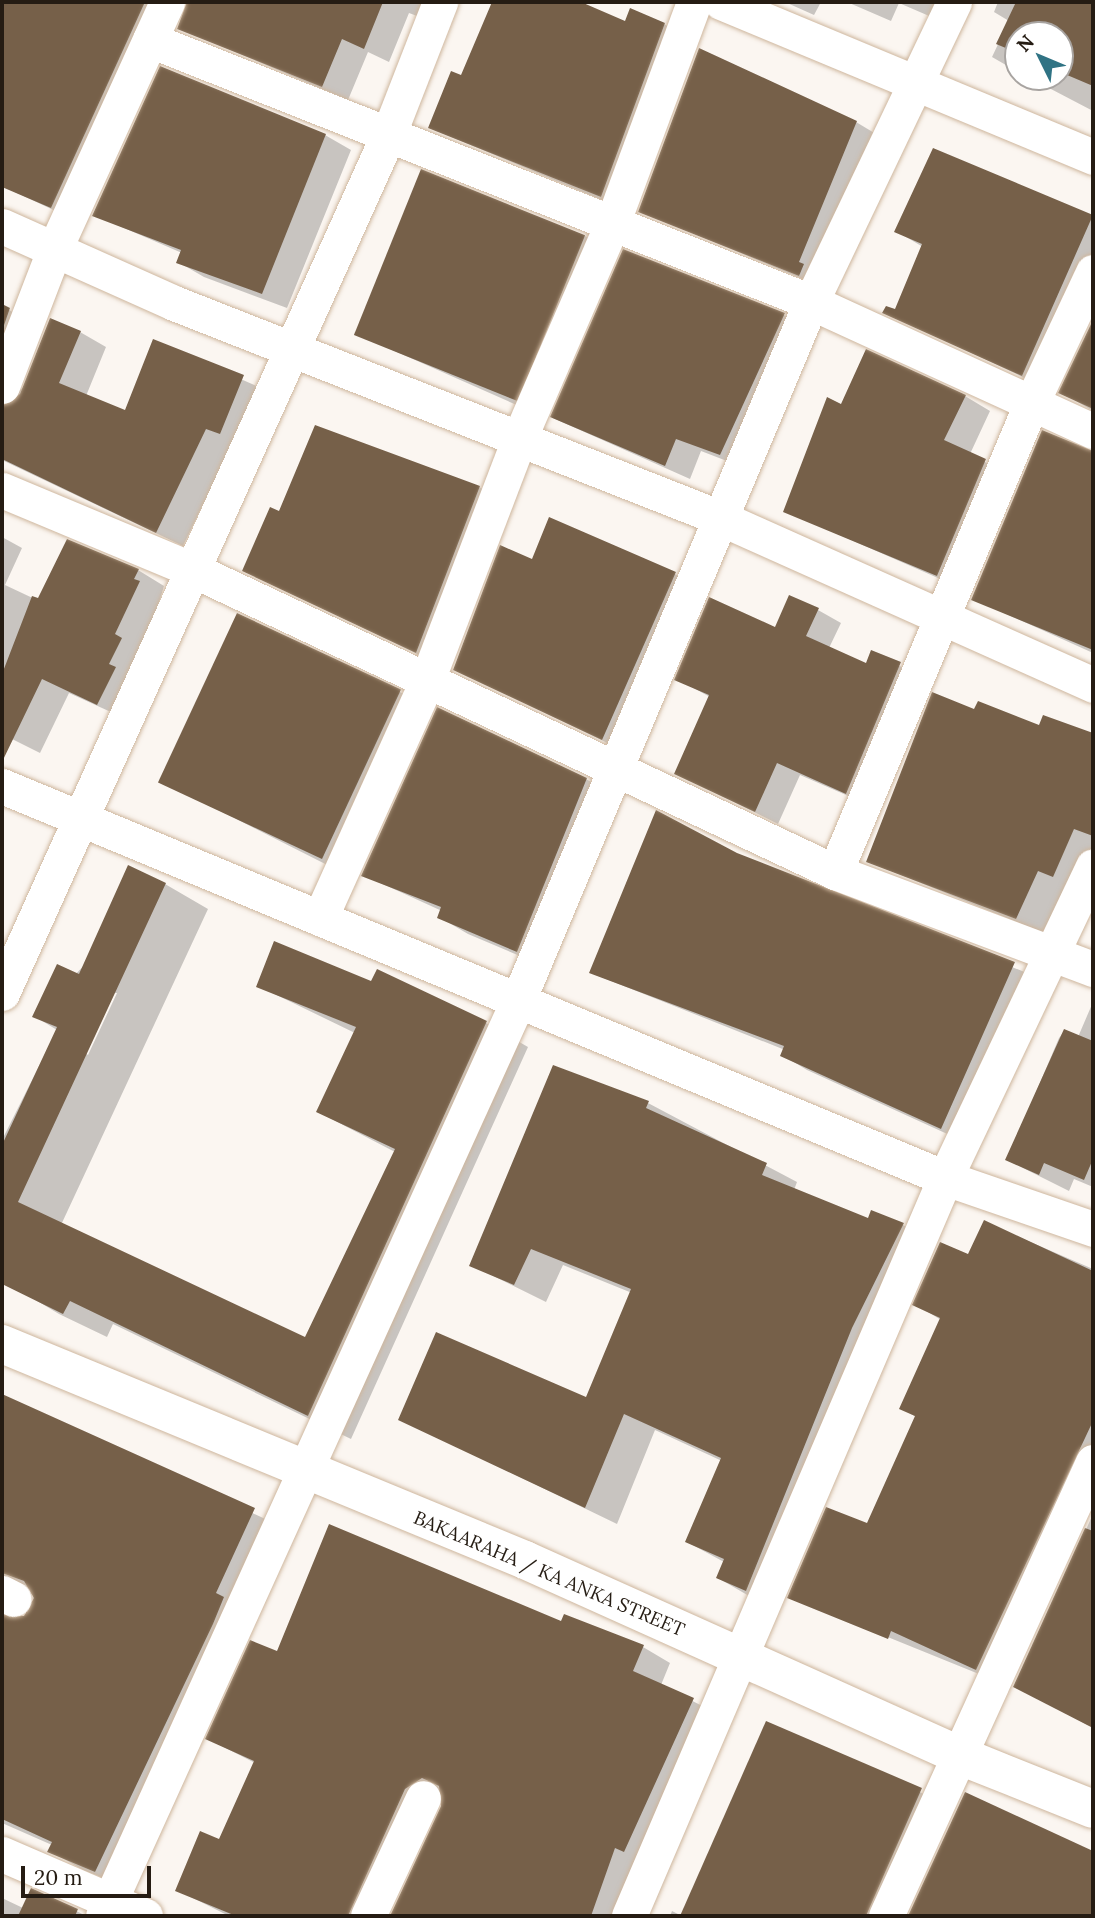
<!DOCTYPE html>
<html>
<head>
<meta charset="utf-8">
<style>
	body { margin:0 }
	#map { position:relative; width:1095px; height:1918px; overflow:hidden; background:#fbf6f1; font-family:Lora,serif }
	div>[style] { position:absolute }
	.shadow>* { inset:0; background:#0003 }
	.building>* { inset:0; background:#766049; transform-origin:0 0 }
	.roads { filter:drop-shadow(0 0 2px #ceb69d) drop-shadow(0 0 2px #ceb69d) }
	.street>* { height:35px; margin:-17.5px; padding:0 17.5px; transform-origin:17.5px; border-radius:17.5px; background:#fff }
	.secondary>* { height:38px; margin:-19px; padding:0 19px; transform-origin:19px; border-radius:19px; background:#fff }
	span { translate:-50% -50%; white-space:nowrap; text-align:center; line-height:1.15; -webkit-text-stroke:7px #fff; paint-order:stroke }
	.street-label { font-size:19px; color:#251c13 }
	.frame { position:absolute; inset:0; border:4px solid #251c13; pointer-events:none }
	.north { position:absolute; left:1004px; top:21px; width:70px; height:70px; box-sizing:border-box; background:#fff; border:2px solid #a8a4a1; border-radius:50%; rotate:313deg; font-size:19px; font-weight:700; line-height:28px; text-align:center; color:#251c13 }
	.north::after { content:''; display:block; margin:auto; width:24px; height:32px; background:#307384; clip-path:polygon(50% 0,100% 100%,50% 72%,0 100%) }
	.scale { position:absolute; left:21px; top:1866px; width:130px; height:32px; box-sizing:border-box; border:4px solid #251c13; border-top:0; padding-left:9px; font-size:21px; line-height:24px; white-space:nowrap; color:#251c13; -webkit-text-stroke:5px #fff; paint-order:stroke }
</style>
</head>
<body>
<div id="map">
	<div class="shadow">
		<div style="clip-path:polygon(2px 2px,179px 2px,77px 221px,2px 186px)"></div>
		<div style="clip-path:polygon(187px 2px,423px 2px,417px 16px,409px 13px,389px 62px,368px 52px,348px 100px,179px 28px)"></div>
		<div style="clip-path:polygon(494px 2px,575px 2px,626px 24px,664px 24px,690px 39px,626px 210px,430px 128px,462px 77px)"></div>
		<div style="clip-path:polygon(785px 2px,821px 2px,814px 15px)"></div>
		<div style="clip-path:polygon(847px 2px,952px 2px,943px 22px,899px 3px,891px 21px)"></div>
		<div style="clip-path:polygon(998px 2px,1093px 2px,1093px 111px,1028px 77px,1060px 77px,1060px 35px,1018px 35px,1018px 72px,992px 57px,1009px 21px,994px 12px)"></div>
		<div style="clip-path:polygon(856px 122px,881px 137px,824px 288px,640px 211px)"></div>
		<div style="clip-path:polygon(325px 135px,351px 150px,287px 308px,204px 277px,178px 262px,182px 253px,94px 215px)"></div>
		<div style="clip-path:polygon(934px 150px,1093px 217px,1093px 289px,1048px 389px,885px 312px,896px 312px,923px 247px,896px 231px)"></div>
		<div style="clip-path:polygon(585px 236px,617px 254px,546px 418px,354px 333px)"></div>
		<div style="clip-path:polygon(2px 306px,36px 325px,10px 400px,80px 332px,106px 347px,86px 396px,126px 413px,154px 341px,270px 392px,233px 443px,183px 546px,2px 460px)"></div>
		<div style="clip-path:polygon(784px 315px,808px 329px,745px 468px,701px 451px,690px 479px,553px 418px)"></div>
		<div style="clip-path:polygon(1092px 326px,1093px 327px,1093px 411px,1061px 392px)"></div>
		<div style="clip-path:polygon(965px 396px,990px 411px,970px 454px,1011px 476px,963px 589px,785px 511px,842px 406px)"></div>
		<div style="clip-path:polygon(1043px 432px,1093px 453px,1093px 653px,973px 599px)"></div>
		<div style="clip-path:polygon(479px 487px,504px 502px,442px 666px,244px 570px,280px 513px)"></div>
		<div style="clip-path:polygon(2px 537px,22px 548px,5px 585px,39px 601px,138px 570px,164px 586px,124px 718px,69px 693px,40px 753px,2px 734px)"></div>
		<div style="clip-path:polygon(533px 561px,675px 574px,700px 589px,628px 753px,455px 669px)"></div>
		<div style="clip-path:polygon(818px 610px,841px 623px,829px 648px,867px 665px,872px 653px,923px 677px,869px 805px,800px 775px,778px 824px,676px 773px,710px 697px,677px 679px)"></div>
		<div style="clip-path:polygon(400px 692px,425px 706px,349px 876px,163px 782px)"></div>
		<div style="clip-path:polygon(975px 711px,1040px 727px,1044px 718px,1093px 735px,1093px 870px,1046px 934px,869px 862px)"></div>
		<div style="clip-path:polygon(586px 779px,615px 796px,546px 967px,468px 934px,439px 917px,442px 911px,363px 875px)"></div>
		<div style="clip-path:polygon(736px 854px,1039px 978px,967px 1143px,807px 1070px,782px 1055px,785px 1050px,591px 973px)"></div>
		<div style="clip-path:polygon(evenodd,165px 884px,208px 909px,61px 1225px,306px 1340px,395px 1152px,318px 1112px,355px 1033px,258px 986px,372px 983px,486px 1023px,528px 1047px,351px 1439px,113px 1324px,107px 1337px,59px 1314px,17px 1289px,26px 1271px,2px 1260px,2px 1140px,57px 1030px,34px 1016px,165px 884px,113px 993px,117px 993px,88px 1055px,85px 1053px,113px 993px)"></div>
		<div style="clip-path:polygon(1093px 1002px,1093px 1187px,1074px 1179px,1069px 1191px,1007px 1160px,1059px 1038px,1064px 1031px,1078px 1037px)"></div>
		<div style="clip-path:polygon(648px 1103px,797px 1182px,794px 1190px,869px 1220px,903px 1225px,934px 1243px,749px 1596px,718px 1578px,724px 1562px,687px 1542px,722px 1461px,655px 1430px,617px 1524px,400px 1419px,587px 1399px,632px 1293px,563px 1265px,546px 1302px,471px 1265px)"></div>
		<div style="clip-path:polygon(984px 1222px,1093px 1269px,1093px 1495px,1006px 1685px,789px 1597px,868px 1525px,916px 1417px,901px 1408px,941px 1320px,915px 1304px,969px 1257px)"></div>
		<div style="clip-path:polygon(evenodd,2px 1397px,287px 1529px,246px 1644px,130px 1888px,83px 1870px,50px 1851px,52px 1845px,2px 1823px,2px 1397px,33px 1593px,33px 1609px,18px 1620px,18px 1603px,33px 1593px)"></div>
		<div style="clip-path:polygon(1093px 1514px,1093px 1728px,1015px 1686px)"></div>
		<div style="clip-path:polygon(562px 1624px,643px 1647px,670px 1663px,661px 1685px,720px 1715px,624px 1916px,392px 1916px,443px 1807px,442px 1793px,381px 1916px,229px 1916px,177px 1890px,219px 1841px,255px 1763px,208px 1739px,278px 1654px)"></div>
		<div style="clip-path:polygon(767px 1724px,951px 1806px,901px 1916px,670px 1916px,672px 1911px,682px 1916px)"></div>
		<div style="clip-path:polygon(966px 1794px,1093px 1852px,1093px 1916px,910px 1916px)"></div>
		<div style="clip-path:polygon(2px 1898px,23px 1908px,71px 1908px,86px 1916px,2px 1916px)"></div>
	</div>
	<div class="building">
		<div style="clip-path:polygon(2px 2px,145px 2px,51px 208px,2px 187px)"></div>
		<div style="clip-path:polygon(187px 2px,383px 2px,364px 49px,342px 39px,322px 87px,177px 29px)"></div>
		<div style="clip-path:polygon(492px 2px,581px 2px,625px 21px,630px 8px,665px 23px,601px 197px,428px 128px,451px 71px,461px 75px)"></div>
		<div style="clip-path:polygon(1016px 2px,1093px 2px,1093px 86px,1060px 72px,1060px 35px,1018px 35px,1018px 53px,996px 44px)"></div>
		<div style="clip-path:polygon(699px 48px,857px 121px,799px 262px,804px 264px,799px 276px,638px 212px)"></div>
		<div style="clip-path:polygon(160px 66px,326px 134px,262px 294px,176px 263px,181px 250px,92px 216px)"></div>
		<div style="clip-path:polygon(933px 148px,1093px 215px,1022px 376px,882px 313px,886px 306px,895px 309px,922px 244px,894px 232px)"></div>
		<div style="left:421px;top:169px;width:177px;height:179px;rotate:22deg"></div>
		<div style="clip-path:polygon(623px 249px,785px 313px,720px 455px,676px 439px,665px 466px,550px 417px)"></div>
		<div style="clip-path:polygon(2px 304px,10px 308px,2px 331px)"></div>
		<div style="clip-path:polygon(50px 318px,81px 331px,59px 383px,125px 410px,153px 339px,244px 375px,220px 434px,206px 429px,156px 533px,2px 459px,2px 406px,20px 394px)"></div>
		<div style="clip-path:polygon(1091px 324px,1093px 325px,1093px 409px,1058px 393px)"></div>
		<div style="clip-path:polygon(866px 349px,966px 395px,944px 440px,986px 459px,937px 576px,783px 512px,827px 397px,841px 404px)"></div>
		<div style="clip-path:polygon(315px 425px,480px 486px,416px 653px,242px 571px,270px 507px,279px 511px)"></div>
		<div style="clip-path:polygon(1042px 430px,1093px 451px,1093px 650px,971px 600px)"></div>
		<div style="clip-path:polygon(549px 517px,676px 572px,602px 740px,453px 670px,500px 545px,532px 559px)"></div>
		<div style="clip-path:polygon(67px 539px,139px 569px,134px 579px,140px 581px,115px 634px,122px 638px,109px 664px,116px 667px,97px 705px,42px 679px,2px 762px,2px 674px,32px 596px,38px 598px)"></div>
		<div style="clip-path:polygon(789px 595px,819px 608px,806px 636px,866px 663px,871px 650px,901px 662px,846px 794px,777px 763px,755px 812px,674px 774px,709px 695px,674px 680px,709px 597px,775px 627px)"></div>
		<div style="left:237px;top:613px;width:181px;height:187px;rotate:25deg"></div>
		<div style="clip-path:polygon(932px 692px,974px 709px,978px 701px,1039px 725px,1043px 715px,1093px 733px,1093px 836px,1074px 829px,1053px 877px,1038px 871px,1016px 919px,866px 862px)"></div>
		<div style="clip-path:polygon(437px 707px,587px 778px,517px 952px,437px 918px,441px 907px,361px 876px)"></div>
		<div style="clip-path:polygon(656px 810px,737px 853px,1015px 962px,941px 1129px,780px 1056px,784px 1046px,589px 973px)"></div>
		<div style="clip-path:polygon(128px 865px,166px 883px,18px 1202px,305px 1337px,395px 1149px,316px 1112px,356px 1027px,256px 987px,274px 941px,371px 981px,377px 969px,487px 1021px,308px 1416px,70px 1301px,63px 1314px,2px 1284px,2px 1145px,57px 1027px,32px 1017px,57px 964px,79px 974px)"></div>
		<div style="clip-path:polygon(1064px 1029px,1093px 1041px,1093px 1159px,1084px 1180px,1044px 1163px,1039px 1175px,1005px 1160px)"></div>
		<div style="clip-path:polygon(553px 1065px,649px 1101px,646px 1108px,767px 1163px,762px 1175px,868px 1218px,871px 1210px,904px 1223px,852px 1328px,746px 1591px,716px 1578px,724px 1559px,685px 1542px,721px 1458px,624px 1414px,585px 1508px,398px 1420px,436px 1332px,586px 1397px,631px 1289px,531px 1249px,514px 1285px,469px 1266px)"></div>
		<div style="clip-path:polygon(984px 1220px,1093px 1271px,1093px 1421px,976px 1670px,891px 1631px,888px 1639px,787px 1598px,826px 1507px,867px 1523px,915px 1416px,899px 1409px,940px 1318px,912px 1305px,940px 1242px,968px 1254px)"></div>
		<div style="clip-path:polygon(2px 1394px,255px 1508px,216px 1593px,224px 1597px,213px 1624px,95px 1872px,47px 1852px,52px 1842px,2px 1819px,2px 1615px,24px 1616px,34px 1598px,24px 1581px,2px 1573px)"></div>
		<div style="clip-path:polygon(329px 1524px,561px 1621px,564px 1614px,644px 1645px,633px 1671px,694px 1698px,624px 1852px,615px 1848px,591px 1916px,390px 1916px,441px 1806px,439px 1786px,422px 1778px,405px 1789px,348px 1916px,236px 1916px,175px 1891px,200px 1831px,219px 1839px,254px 1761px,205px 1739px,250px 1640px,277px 1651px)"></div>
		<div style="clip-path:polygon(1085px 1528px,1093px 1531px,1093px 1728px,1013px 1687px)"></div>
		<div style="clip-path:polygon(766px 1721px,922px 1788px,866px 1916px,680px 1916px)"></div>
		<div style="clip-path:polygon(965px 1792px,1093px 1851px,1093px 1916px,908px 1916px)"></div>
		<div style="clip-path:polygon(31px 1888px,78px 1909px,75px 1916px,18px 1916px)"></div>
	</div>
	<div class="roads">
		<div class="street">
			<div style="left:721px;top:2px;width:403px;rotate:22.6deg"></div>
			<div style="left:150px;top:40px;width:711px;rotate:21.62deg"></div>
			<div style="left:811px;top:302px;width:310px;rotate:24.6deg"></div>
			<div style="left:2px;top:226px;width:188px;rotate:24.1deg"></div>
			<div style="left:174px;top:303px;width:585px;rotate:21.47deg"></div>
			<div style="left:718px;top:517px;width:411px;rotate:24.1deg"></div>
			<div style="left:2px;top:386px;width:148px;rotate:-69deg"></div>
			<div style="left:55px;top:248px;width:270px;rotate:-65.5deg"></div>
			<div style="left:2px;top:490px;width:205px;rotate:22.7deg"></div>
			<div style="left:191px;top:569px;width:712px;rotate:25.2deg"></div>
			<div style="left:835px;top:872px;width:276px;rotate:20.6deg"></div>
			<div style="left:2px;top:786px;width:1021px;rotate:22.57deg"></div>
			<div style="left:945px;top:1178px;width:157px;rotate:19deg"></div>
			<div style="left:835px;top:872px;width:507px;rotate:-67.28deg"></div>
			<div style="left:1031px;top:404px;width:146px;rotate:-64.8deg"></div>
			<div style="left:320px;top:918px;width:258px;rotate:-65.7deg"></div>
			<div style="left:426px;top:683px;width:261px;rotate:-69.1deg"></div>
			<div style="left:519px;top:439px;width:234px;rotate:-66.6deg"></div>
			<div style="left:612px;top:224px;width:237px;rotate:-69.7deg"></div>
			<div style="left:2px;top:993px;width:943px;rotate:-65.77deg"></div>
			<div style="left:389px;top:133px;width:141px;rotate:-68.7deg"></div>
			<div style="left:2px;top:1593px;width:13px;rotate:27deg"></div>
			<div style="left:2px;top:1854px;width:156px;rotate:23.4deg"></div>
			<div style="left:103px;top:1916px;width:1002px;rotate:-65.61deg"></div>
			<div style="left:517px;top:1003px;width:760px;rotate:-67.25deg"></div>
			<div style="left:811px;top:302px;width:332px;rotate:-64.5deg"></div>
			<div style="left:368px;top:1916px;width:130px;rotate:-65deg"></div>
			<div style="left:629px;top:1916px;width:803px;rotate:-66.82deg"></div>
			<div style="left:945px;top:1178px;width:345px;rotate:-64.6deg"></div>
			<div style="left:886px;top:1916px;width:499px;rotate:-65.5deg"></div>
		</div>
		<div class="secondary">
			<div style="left:2px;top:1344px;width:566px;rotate:22.44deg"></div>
			<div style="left:525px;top:1560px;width:475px;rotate:24.2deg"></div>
			<div style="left:958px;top:1755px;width:145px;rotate:21.8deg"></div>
		</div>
	</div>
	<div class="street-label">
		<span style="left:549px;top:1574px;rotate:23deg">BAKAARAHA / KA ANKA STREET</span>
	</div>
	<div class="frame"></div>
	<div class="north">N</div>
	<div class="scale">20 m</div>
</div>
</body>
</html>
